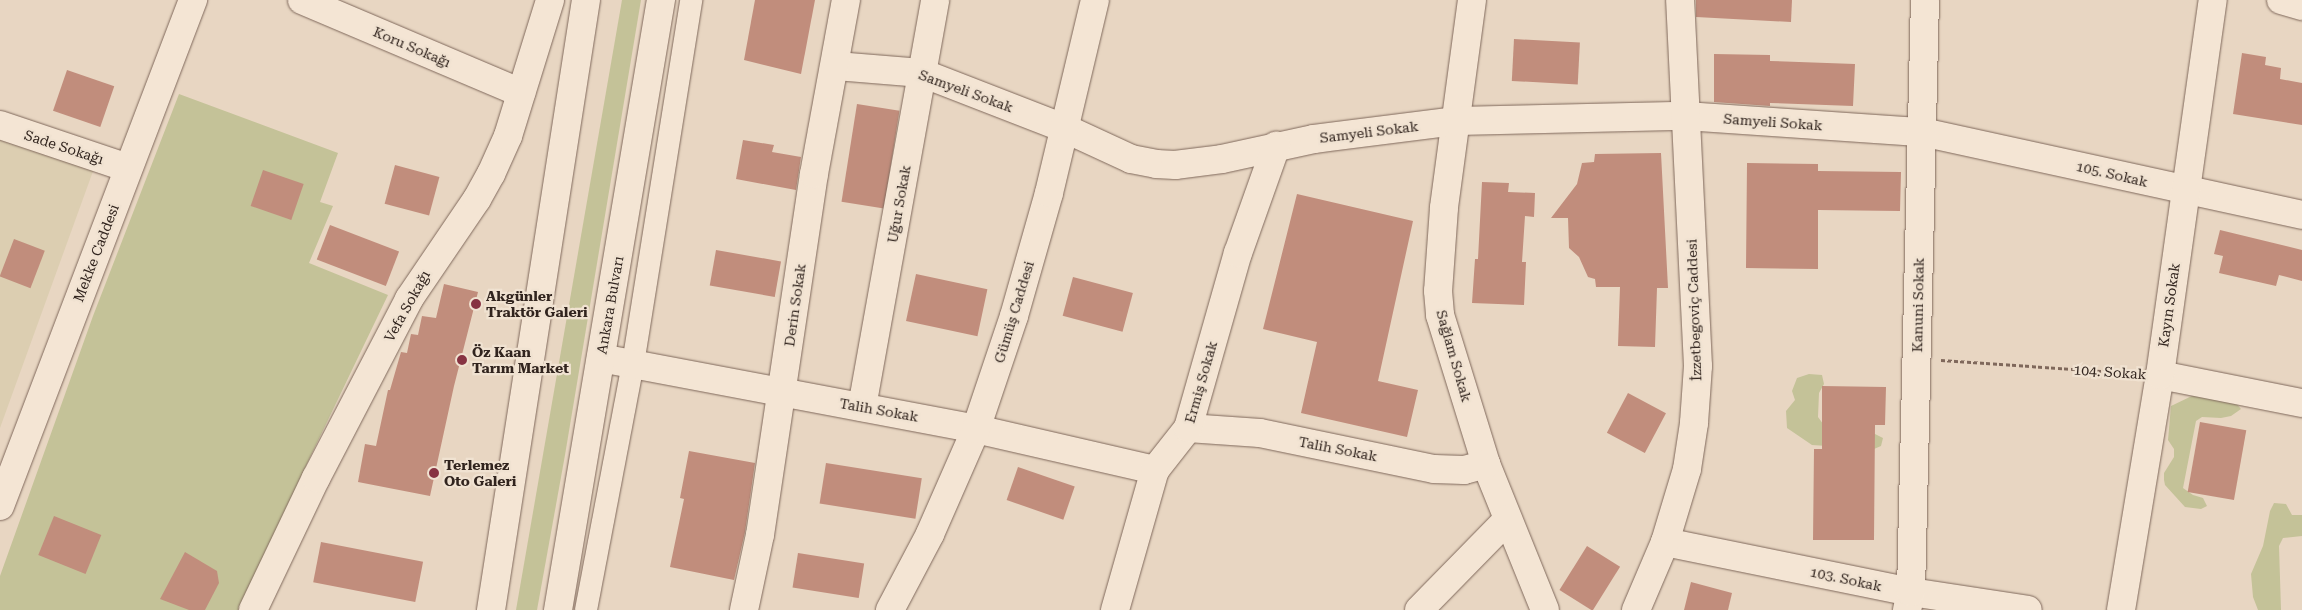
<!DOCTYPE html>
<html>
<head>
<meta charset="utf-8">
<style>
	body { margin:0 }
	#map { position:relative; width:2302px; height:610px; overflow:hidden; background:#e8d6c2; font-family:"Roboto Serif",serif }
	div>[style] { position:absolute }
	.farmland>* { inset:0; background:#dcceb1 }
	.green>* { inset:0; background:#c4c298 }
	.building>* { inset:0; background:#c18d7c; transform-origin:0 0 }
	.path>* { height:3px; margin-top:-1.5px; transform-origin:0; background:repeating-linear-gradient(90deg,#7f685b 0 4px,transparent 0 6.5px) }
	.roads { filter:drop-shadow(0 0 1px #7f685b) drop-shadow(0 0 1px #7f685b) }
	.pedestrian>* { height:22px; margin:-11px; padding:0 11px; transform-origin:11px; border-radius:11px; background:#f4e5d4 }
	.minor>* { height:28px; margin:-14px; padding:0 14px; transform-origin:14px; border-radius:14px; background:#f4e5d4 }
	.tertiary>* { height:28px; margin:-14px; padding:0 14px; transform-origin:14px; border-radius:14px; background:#f4e5d4 }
	.secondary>* { height:28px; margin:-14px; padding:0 14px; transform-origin:14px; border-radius:14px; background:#f4e5d4 }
	.dots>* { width:14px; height:14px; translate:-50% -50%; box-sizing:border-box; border:2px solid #f0e2d1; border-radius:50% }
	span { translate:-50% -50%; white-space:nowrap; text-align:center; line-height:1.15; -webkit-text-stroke:4.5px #f0e2d1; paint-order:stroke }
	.street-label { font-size:14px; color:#31241e }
	.poi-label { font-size:14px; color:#31241e; font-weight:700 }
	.left { translate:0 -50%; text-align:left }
</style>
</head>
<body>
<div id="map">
	<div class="farmland">
		<div style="clip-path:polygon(0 132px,96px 163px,0 428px)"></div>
	</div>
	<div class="green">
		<div style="clip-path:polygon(622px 0,641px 0,565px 455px,537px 610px,516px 610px)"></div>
		<div style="clip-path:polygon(179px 94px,338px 153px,320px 202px,333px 206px,309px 263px,388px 295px,303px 472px,242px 610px,0 610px,0 576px,93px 316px)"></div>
		<div style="clip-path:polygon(1809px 374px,1822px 375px,1824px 384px,1819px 393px,1818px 417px,1826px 428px,1873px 433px,1883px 438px,1881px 446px,1874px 449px,1812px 445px,1787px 428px,1786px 411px,1795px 400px,1792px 391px,1797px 378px)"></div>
		<div style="clip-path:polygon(2194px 395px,2235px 402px,2241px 409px,2231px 416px,2221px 418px,2202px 417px,2196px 421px,2183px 488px,2193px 495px,2203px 498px,2207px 506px,2201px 509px,2185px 507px,2165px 485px,2164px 480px,2164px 473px,2174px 457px,2174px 449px,2168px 440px,2171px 406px)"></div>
		<div style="clip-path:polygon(2274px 503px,2286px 504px,2292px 515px,2302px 515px,2302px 536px,2283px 538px,2279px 546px,2281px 610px,2258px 610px,2253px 597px,2251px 574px,2263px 546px,2270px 511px)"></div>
	</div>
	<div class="building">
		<div style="clip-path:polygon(755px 0,815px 0,801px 74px,744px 60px)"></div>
		<div style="clip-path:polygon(1696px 0,1792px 0,1791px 22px,1696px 17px)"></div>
		<div style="left:1514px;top:39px;width:66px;height:42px;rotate:3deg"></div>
		<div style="clip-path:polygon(2242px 53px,2266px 57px,2265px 65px,2281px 68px,2280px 79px,2302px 83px,2302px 125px,2233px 114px)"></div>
		<div style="clip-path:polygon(1714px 54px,1770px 55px,1770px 61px,1855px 64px,1853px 106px,1770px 103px,1770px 106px,1714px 102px)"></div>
		<div style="left:67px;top:70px;width:50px;height:43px;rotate:19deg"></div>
		<div style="left:857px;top:104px;width:43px;height:99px;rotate:9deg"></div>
		<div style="clip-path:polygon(743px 140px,774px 145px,772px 152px,801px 157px,796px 190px,736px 179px)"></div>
		<div style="clip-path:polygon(1661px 153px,1668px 288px,1657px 288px,1655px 347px,1618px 346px,1620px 287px,1596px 287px,1595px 279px,1588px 277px,1579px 257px,1569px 248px,1568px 218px,1551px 218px,1577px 184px,1582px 163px,1594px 162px,1595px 154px)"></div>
		<div style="clip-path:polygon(1747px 163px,1818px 164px,1818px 171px,1901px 172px,1900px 211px,1818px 210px,1818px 269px,1746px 268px)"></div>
		<div style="left:395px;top:165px;width:46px;height:40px;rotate:15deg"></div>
		<div style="left:263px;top:170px;width:43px;height:38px;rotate:19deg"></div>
		<div style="clip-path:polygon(1482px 182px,1509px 183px,1508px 192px,1535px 193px,1534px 217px,1525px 216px,1522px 262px,1526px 262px,1524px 305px,1472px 303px,1475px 259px,1478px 259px)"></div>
		<div style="clip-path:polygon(1297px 194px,1413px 221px,1378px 381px,1418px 390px,1407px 437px,1301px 413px,1317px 342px,1263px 329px)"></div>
		<div style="left:330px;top:225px;width:74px;height:37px;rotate:21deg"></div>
		<div style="clip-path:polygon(2220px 230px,2302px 250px,2302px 281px,2279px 275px,2276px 286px,2219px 273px,2223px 256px,2214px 254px)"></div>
		<div style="left:14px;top:239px;width:33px;height:40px;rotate:21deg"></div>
		<div style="left:716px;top:250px;width:66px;height:36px;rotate:10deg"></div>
		<div style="left:916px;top:274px;width:73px;height:48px;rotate:12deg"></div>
		<div style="left:1073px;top:277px;width:62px;height:40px;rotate:15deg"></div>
		<div style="clip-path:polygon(444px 284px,478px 292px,454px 386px,430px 496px,358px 482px,365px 444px,376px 446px,388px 390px,390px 390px,401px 352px,407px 353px,411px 334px,418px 335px,422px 316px,436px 318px)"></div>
		<div style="clip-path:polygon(1822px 386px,1886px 387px,1885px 425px,1875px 425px,1874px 540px,1813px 540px,1814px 449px,1822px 449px)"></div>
		<div style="left:1628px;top:393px;width:43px;height:45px;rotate:28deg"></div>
		<div style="left:2200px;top:422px;width:47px;height:71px;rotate:10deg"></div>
		<div style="clip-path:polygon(689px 451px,755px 463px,745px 532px,734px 580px,670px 567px,684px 499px,680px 498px)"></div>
		<div style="left:826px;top:463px;width:97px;height:41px;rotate:9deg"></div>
		<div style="left:1018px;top:467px;width:60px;height:35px;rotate:19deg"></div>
		<div style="left:54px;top:516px;width:51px;height:42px;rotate:22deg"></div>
		<div style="left:321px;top:542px;width:104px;height:41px;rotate:11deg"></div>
		<div style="left:1587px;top:546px;width:39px;height:52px;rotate:32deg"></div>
		<div style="clip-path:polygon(185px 552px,217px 571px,219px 583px,205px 610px,189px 610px,160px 599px)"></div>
		<div style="left:798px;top:553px;width:67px;height:35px;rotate:9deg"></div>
		<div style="clip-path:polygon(1691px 582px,1732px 593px,1728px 610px,1684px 610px)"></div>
	</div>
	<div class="path">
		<div style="left:1941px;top:360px;width:193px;rotate:3.9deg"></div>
	</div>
	<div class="roads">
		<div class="pedestrian">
			<div style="left:586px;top:610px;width:250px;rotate:-79.2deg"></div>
			<div style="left:633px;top:364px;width:369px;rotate:-80.9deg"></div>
		</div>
		<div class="minor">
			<div style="left:302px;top:0;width:238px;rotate:23deg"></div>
			<div style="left:1472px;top:0;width:210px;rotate:97.7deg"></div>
			<div style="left:1444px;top:208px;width:83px;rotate:94.1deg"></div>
			<div style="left:1438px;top:291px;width:24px;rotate:85deg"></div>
			<div style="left:1440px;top:315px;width:156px;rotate:72.8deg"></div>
			<div style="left:1486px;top:464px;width:157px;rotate:68deg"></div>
			<div style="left:2281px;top:0;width:22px;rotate:16deg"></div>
			<div style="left:836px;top:66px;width:86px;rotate:4.7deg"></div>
			<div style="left:922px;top:73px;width:152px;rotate:21.2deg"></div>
			<div style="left:1064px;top:128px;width:74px;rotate:24.8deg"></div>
			<div style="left:1131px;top:159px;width:25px;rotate:11deg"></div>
			<div style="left:1156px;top:164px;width:19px;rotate:3deg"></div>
			<div style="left:1175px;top:165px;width:47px;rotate:-7.3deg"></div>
			<div style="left:1222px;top:159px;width:94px;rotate:-12.3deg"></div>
			<div style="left:1314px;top:139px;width:144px;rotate:-7.2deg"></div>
			<div style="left:1457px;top:121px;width:228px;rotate:-1.3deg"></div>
			<div style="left:1685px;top:116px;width:238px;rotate:3.9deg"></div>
			<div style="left:1922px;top:132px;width:389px;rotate:12.3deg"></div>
			<div style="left:0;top:125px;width:135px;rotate:18.6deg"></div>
			<div style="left:601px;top:358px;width:382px;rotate:10.7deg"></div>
			<div style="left:976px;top:429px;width:184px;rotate:12.9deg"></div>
			<div style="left:2160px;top:375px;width:145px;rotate:11.2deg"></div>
			<div style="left:862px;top:407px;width:413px;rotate:-79.8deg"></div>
			<div style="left:1188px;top:428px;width:72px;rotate:4deg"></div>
			<div style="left:1260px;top:433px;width:178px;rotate:11.7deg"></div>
			<div style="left:1434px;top:469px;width:30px;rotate:2deg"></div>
			<div style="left:1464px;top:470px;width:23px;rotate:-15deg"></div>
			<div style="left:1665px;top:542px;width:251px;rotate:11.5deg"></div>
			<div style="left:1911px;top:592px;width:118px;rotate:8.7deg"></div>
			<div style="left:253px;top:610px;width:146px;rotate:-64.5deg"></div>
			<div style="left:316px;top:478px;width:202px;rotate:-62.5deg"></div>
			<div style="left:409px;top:299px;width:121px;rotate:-55.8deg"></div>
			<div style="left:477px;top:199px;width:29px;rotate:-61deg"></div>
			<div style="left:491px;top:174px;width:42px;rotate:-65.9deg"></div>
			<div style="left:508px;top:136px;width:142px;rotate:-72.8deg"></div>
			<div style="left:744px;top:610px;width:77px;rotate:-78deg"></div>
			<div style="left:760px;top:535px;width:365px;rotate:-81.5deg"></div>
			<div style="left:814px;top:174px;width:177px;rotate:-79.6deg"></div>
			<div style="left:1115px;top:610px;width:146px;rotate:-74.1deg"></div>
			<div style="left:1155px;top:470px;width:53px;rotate:-51.8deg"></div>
			<div style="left:1188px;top:428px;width:182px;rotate:-74.1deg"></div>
			<div style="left:1238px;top:253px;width:114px;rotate:-70.4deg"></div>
			<div style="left:1419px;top:610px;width:127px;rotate:-45.6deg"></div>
			<div style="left:1907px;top:610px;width:18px;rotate:-77deg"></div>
			<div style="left:1911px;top:592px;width:592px;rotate:-88.65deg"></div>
			<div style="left:2121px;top:610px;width:238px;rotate:-80.6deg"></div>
			<div style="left:2160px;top:375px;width:379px;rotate:-82deg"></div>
		</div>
		<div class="tertiary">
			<div style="left:0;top:506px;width:542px;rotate:-69.12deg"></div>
			<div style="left:890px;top:610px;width:86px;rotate:-62.2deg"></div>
			<div style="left:930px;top:534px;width:115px;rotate:-66.3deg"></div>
			<div style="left:976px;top:429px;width:119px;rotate:-71.4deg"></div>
			<div style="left:1014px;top:316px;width:128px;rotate:-74.1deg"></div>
			<div style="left:1049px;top:193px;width:198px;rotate:-76.6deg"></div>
			<div style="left:1636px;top:610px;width:74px;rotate:-66.9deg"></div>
			<div style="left:1665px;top:542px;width:76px;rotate:-73.2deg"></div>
			<div style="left:1687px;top:469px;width:47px;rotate:-81.3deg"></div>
			<div style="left:1694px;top:423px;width:57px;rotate:-86deg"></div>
			<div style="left:1698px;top:366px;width:366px;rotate:-92.8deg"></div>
		</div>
		<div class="secondary">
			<div style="left:491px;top:610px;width:617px;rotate:-81.15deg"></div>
			<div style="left:558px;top:610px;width:619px;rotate:-80.42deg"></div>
		</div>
	</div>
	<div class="dots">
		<div style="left:476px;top:304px;background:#873342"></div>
		<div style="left:462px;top:360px;background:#873342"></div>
		<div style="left:434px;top:473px;background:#873342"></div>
	</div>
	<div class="street-label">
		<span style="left:412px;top:47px;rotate:23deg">Koru Sokağı</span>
		<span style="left:966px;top:91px;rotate:20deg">Samyeli Sokak</span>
		<span style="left:1773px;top:122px;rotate:4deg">Samyeli Sokak</span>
		<span style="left:1369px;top:132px;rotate:-7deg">Samyeli Sokak</span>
		<span style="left:64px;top:147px;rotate:18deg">Sade Sokağı</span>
		<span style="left:2112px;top:174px;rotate:13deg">105. Sokak</span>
		<span style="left:899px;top:204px;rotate:-80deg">Uğur Sokak</span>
		<span style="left:96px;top:253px;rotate:-69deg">Mekke Caddesi</span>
		<span style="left:610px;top:305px;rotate:-80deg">Ankara Bulvarı</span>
		<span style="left:795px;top:305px;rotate:-82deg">Derin Sokak</span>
		<span style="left:1918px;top:305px;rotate:-89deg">Kanuni Sokak</span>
		<span style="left:2169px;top:305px;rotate:-82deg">Kayın Sokak</span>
		<span style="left:407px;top:306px;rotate:-61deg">Vefa Sokağı</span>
		<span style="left:1694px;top:310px;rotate:-92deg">İzzetbegoviç Caddesi</span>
		<span style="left:1014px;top:312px;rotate:-73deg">Gümüş Caddesi</span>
		<span style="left:1454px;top:356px;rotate:74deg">Sağlam Sokak</span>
		<span style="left:2110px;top:372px;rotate:4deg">104. Sokak</span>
		<span style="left:1201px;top:382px;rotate:-74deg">Ermiş Sokak</span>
		<span style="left:879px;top:410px;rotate:10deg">Talih Sokak</span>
		<span style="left:1338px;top:449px;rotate:11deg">Talih Sokak</span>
		<span style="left:1846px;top:579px;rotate:12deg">103. Sokak</span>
	</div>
	<div class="poi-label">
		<span class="left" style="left:486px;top:304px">Akgünler<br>Traktör Galeri</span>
		<span class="left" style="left:472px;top:360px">Öz Kaan<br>Tarım Market</span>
		<span class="left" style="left:444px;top:473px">Terlemez<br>Oto Galeri</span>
	</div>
</div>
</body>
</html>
